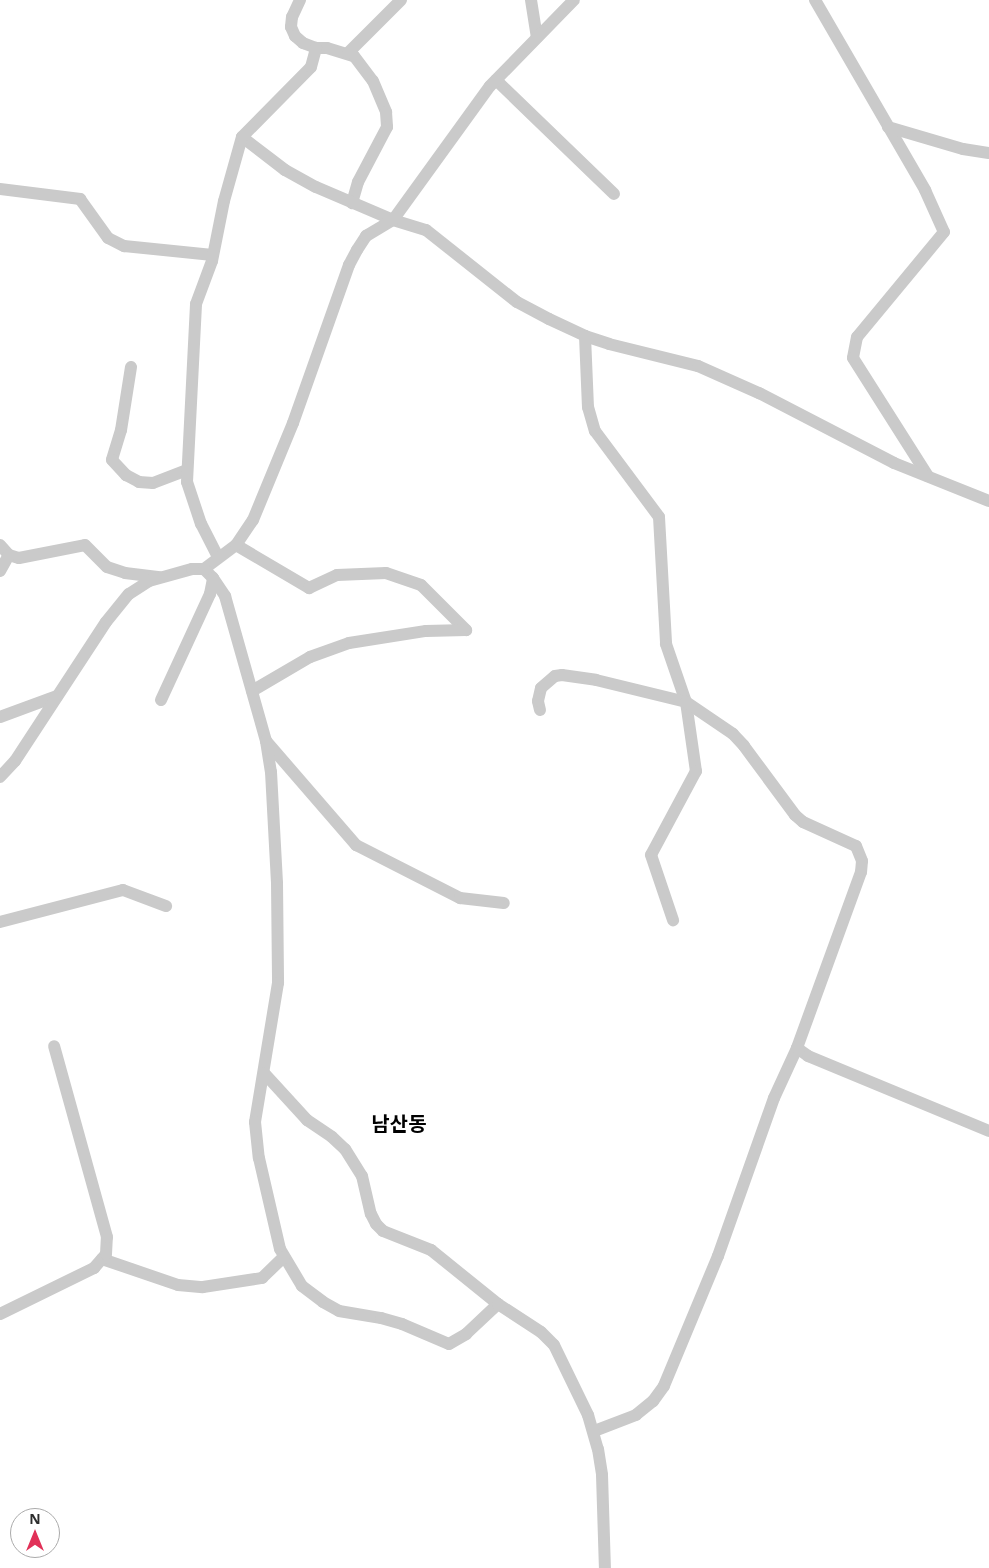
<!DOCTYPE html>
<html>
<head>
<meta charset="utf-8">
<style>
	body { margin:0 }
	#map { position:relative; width:989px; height:1568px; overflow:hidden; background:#fff; font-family:"Noto Sans","Noto Sans KR",sans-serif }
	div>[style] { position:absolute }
	.minor>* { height:12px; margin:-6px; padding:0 6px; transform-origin:6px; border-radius:6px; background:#cacaca }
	span { translate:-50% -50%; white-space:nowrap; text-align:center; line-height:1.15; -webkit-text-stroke:5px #fff; paint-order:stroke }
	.quarter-label { font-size:20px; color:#000; font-weight:700 }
	.north { position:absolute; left:10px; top:1508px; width:50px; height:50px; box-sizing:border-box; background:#fff; border:1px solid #ababab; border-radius:50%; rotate:0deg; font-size:14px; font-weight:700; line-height:20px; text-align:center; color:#2d2d2d }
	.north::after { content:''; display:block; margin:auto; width:18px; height:22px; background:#e13158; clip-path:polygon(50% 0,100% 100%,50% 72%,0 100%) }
</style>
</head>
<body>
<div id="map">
	<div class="minor">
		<div style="left:300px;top:0;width:19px;rotate:115deg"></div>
		<div style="left:292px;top:17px;width:10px;rotate:96deg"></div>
		<div style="left:291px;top:27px;width:10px;rotate:66deg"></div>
		<div style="left:295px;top:36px;width:11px;rotate:41deg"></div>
		<div style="left:303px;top:43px;width:14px;rotate:21deg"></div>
		<div style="left:316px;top:48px;width:11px"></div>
		<div style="left:327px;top:48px;width:28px;rotate:17deg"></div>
		<div style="left:354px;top:56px;width:31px;rotate:53deg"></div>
		<div style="left:373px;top:81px;width:34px;rotate:67deg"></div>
		<div style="left:386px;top:112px;width:15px;rotate:86deg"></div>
		<div style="left:387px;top:127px;width:62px;rotate:117.8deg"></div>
		<div style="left:358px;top:182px;width:22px;rotate:106deg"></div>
		<div style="left:531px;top:0;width:38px;rotate:81deg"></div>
		<div style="left:815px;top:0;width:220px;rotate:59.9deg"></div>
		<div style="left:925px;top:190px;width:46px;rotate:65.7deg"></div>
		<div style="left:944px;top:232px;width:136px;rotate:129.6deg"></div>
		<div style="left:857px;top:337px;width:21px;rotate:101deg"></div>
		<div style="left:853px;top:358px;width:140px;rotate:57.6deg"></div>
		<div style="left:348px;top:53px;width:75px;rotate:-45deg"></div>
		<div style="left:496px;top:80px;width:164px;rotate:44deg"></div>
		<div style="left:888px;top:127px;width:78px;rotate:16.3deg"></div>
		<div style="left:963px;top:149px;width:26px;rotate:9deg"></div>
		<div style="left:242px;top:137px;width:54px;rotate:37.5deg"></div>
		<div style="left:285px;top:170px;width:35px;rotate:29deg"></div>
		<div style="left:316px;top:187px;width:84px;rotate:23.2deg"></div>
		<div style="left:393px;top:220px;width:34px;rotate:17deg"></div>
		<div style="left:426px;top:230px;width:116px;rotate:38.4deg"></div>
		<div style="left:517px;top:302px;width:36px;rotate:28deg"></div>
		<div style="left:549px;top:319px;width:40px;rotate:25deg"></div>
		<div style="left:585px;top:336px;width:25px;rotate:18deg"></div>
		<div style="left:609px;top:344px;width:92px;rotate:13.9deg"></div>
		<div style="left:698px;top:366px;width:67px;rotate:23.9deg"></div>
		<div style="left:759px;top:393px;width:152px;rotate:27.4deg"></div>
		<div style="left:894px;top:463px;width:102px;rotate:21.8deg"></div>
		<div style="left:0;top:189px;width:81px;rotate:7.1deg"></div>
		<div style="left:80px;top:199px;width:48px;rotate:54.3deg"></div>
		<div style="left:108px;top:238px;width:18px;rotate:27deg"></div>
		<div style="left:124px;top:246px;width:89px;rotate:5.8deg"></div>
		<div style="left:585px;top:336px;width:71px;rotate:87.6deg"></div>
		<div style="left:588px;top:407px;width:25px;rotate:74deg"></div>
		<div style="left:595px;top:431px;width:107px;rotate:53.3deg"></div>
		<div style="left:659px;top:517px;width:127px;rotate:86.8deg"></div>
		<div style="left:666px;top:644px;width:61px;rotate:71deg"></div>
		<div style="left:686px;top:702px;width:70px;rotate:81.8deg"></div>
		<div style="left:696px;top:771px;width:95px;rotate:118.2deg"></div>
		<div style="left:651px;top:855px;width:69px;rotate:71.3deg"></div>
		<div style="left:131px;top:367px;width:64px;rotate:99deg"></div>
		<div style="left:121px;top:430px;width:31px;rotate:107deg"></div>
		<div style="left:112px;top:460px;width:21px;rotate:47deg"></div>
		<div style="left:126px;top:475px;width:15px;rotate:28deg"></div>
		<div style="left:139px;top:482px;width:14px;rotate:4deg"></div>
		<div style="left:153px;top:483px;width:36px;rotate:-21deg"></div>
		<div style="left:0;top:545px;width:13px;rotate:48deg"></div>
		<div style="left:9px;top:555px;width:10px;rotate:17deg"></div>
		<div style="left:19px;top:558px;width:67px;rotate:-11.1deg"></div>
		<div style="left:85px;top:545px;width:31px;rotate:45deg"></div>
		<div style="left:107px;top:567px;width:19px;rotate:18deg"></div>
		<div style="left:125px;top:573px;width:35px;rotate:7deg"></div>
		<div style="left:236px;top:545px;width:85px;rotate:30.5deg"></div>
		<div style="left:309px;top:588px;width:31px;rotate:-25deg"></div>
		<div style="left:337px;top:575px;width:49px;rotate:-2.3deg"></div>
		<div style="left:386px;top:573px;width:37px;rotate:19deg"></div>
		<div style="left:421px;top:585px;width:64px;rotate:45deg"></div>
		<div style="left:218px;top:557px;width:37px;rotate:-117deg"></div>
		<div style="left:201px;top:524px;width:44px;rotate:-108.4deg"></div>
		<div style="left:187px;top:482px;width:178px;rotate:-87.1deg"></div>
		<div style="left:196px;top:304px;width:46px;rotate:-69.6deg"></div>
		<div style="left:212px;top:261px;width:61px;rotate:-78.7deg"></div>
		<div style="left:224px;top:201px;width:66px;rotate:-74.3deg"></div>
		<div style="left:242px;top:137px;width:98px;rotate:-45.4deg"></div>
		<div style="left:311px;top:67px;width:20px;rotate:-75deg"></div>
		<div style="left:204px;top:569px;width:40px;rotate:-37deg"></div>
		<div style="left:236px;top:545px;width:30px;rotate:-56deg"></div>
		<div style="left:253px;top:520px;width:105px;rotate:-67.6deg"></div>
		<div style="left:293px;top:423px;width:168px;rotate:-70.5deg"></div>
		<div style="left:349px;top:265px;width:17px;rotate:-62deg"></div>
		<div style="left:357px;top:250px;width:17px;rotate:-57deg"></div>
		<div style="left:366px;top:236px;width:31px;rotate:-31deg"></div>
		<div style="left:393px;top:220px;width:165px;rotate:-54.1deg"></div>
		<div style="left:490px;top:86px;width:120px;rotate:-45.7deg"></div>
		<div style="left:0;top:571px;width:18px;rotate:-61deg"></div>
		<div style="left:252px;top:691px;width:67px;rotate:-30.4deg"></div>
		<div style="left:310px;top:657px;width:41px;rotate:-19.7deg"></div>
		<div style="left:349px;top:643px;width:78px;rotate:-8.9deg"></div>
		<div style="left:426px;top:631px;width:40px;rotate:-1.4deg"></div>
		<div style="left:161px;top:700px;width:117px;rotate:-65.2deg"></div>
		<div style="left:210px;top:594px;width:16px;rotate:-79deg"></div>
		<div style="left:540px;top:710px;width:9px;rotate:-103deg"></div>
		<div style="left:538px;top:701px;width:13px;rotate:-77deg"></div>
		<div style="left:541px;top:688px;width:18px;rotate:-41deg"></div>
		<div style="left:555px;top:676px;width:7px;rotate:-8deg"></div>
		<div style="left:562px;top:675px;width:34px;rotate:8deg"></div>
		<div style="left:596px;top:680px;width:93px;rotate:13.7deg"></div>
		<div style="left:686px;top:702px;width:57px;rotate:34.2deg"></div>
		<div style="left:733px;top:734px;width:16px;rotate:47deg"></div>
		<div style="left:744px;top:746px;width:86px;rotate:53.5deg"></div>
		<div style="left:795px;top:815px;width:11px;rotate:41deg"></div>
		<div style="left:803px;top:822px;width:58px;rotate:24.4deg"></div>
		<div style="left:856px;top:846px;width:16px;rotate:68deg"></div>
		<div style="left:862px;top:861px;width:11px;rotate:95deg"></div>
		<div style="left:861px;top:872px;width:187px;rotate:110deg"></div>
		<div style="left:797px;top:1048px;width:55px;rotate:114.7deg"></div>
		<div style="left:774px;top:1098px;width:168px;rotate:109.5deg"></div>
		<div style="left:718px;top:1256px;width:141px;rotate:112.6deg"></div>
		<div style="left:664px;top:1386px;width:19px;rotate:126deg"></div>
		<div style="left:653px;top:1401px;width:22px;rotate:141deg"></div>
		<div style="left:636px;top:1415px;width:45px;rotate:159.1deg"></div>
		<div style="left:0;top:717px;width:61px;rotate:-20.2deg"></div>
		<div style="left:266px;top:741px;width:138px;rotate:49.1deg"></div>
		<div style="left:356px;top:845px;width:117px;rotate:27deg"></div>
		<div style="left:460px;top:898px;width:44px;rotate:6.5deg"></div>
		<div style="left:0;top:777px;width:22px;rotate:-47deg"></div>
		<div style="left:15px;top:761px;width:166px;rotate:-56.8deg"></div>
		<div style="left:106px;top:622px;width:36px;rotate:-51deg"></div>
		<div style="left:129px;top:594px;width:24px;rotate:-33deg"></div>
		<div style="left:149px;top:581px;width:45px;rotate:-15.6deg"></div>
		<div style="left:192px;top:569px;width:12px"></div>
		<div style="left:204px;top:569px;width:13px;rotate:45deg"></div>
		<div style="left:213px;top:578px;width:22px;rotate:56deg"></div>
		<div style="left:225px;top:596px;width:151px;rotate:74.2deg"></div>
		<div style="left:266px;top:741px;width:31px;rotate:81deg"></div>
		<div style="left:271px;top:772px;width:111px;rotate:86.9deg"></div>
		<div style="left:277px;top:883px;width:100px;rotate:89.4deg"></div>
		<div style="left:278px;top:983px;width:141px;rotate:99.4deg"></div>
		<div style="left:255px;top:1122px;width:36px;rotate:84deg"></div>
		<div style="left:259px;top:1158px;width:93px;rotate:77deg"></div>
		<div style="left:280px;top:1249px;width:43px;rotate:59.3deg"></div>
		<div style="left:302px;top:1286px;width:26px;rotate:37deg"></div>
		<div style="left:323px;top:1302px;width:18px;rotate:29deg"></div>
		<div style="left:339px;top:1311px;width:43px;rotate:9.5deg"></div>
		<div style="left:381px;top:1318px;width:22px;rotate:16deg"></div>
		<div style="left:402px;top:1324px;width:51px;rotate:23.1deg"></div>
		<div style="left:449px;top:1344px;width:20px;rotate:-30deg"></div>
		<div style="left:466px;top:1334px;width:44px;rotate:-43.2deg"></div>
		<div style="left:0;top:922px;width:127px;rotate:-14.6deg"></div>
		<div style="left:123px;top:890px;width:46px;rotate:20.4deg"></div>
		<div style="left:797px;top:1048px;width:14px;rotate:36deg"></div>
		<div style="left:808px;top:1056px;width:196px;rotate:22.5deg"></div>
		<div style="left:264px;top:1073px;width:64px;rotate:47.5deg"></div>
		<div style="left:307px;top:1120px;width:30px;rotate:34deg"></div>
		<div style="left:332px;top:1137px;width:18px;rotate:43deg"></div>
		<div style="left:345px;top:1149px;width:32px;rotate:58deg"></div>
		<div style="left:362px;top:1176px;width:39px;rotate:77deg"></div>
		<div style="left:371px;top:1214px;width:11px;rotate:63deg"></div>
		<div style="left:376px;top:1224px;width:10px;rotate:45deg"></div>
		<div style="left:383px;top:1231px;width:52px;rotate:21.6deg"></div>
		<div style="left:431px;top:1250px;width:86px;rotate:38.9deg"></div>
		<div style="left:498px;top:1304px;width:51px;rotate:33.1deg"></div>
		<div style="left:541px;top:1332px;width:18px;rotate:45deg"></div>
		<div style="left:554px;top:1345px;width:78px;rotate:64.1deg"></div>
		<div style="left:588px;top:1415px;width:35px;rotate:74deg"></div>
		<div style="left:598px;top:1449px;width:26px;rotate:81deg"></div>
		<div style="left:602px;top:1475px;width:93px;rotate:88.2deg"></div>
		<div style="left:102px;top:1259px;width:80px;rotate:18.9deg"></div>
		<div style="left:178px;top:1285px;width:25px;rotate:5deg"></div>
		<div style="left:203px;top:1287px;width:60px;rotate:-8.7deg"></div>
		<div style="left:262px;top:1278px;width:30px;rotate:-44deg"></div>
		<div style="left:0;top:1314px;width:105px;rotate:-26.1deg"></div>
		<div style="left:94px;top:1268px;width:18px;rotate:-49deg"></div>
		<div style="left:106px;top:1254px;width:17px;rotate:-87deg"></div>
		<div style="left:107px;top:1237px;width:198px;rotate:-105.5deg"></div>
	</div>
	<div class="quarter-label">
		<span style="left:399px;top:1123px">남산동</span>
	</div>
	<div class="north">N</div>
</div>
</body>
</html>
